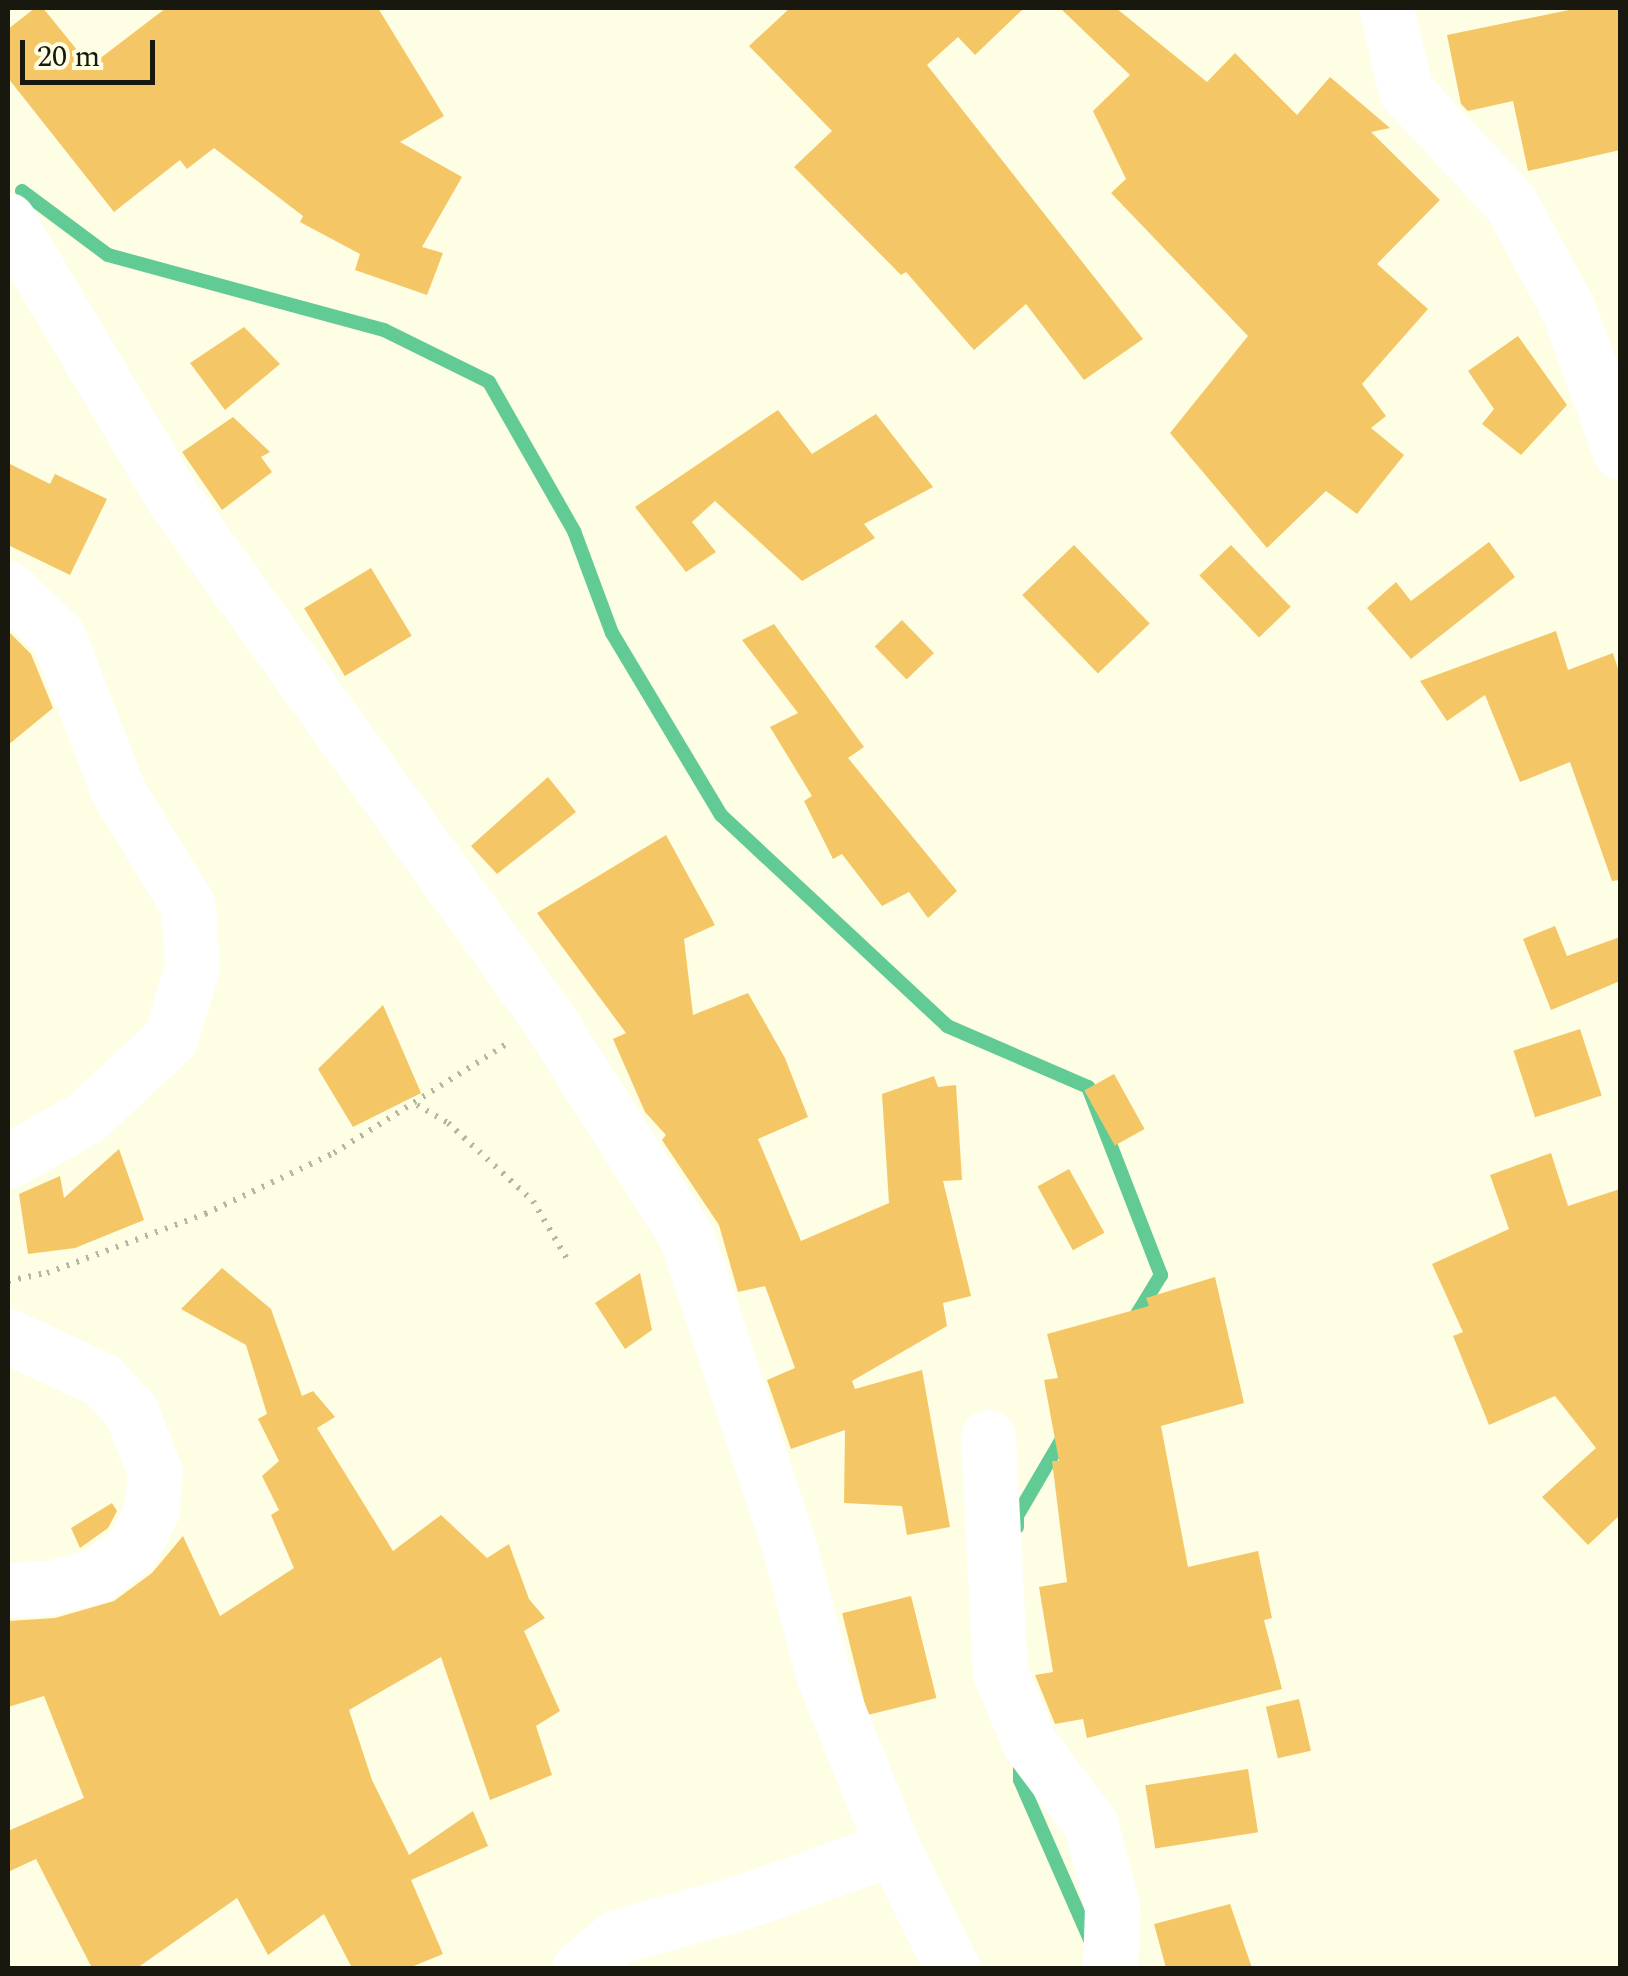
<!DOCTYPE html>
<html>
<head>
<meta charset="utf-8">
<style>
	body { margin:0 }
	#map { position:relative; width:1628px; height:1976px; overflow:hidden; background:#fdfee3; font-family:Spectral,serif }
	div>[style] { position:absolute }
	.stream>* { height:14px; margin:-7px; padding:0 7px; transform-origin:7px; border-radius:7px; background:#62cb95 }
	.building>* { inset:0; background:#f5c665; transform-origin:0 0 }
	.path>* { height:6px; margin-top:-3px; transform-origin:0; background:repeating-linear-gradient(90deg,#b6b7a2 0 2.5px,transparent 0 10.5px) }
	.minor>* { height:55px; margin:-27.5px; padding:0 27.5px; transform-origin:27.5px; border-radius:27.5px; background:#fff }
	span { translate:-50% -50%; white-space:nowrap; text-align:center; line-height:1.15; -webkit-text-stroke:9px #fdfee3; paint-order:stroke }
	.frame { position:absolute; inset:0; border:10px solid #18180f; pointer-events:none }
	.scale { position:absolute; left:20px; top:40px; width:135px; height:45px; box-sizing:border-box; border:5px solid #18180f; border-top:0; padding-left:12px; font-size:30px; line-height:35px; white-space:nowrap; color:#18180f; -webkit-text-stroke:8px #fdfee3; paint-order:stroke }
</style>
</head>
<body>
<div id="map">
	<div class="stream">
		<div style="left:22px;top:191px;width:107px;rotate:36.7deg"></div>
		<div style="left:108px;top:255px;width:286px;rotate:15.2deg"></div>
		<div style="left:384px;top:330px;width:117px;rotate:26.3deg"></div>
		<div style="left:489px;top:382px;width:172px;rotate:60.3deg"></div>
		<div style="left:574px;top:531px;width:109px;rotate:69.6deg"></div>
		<div style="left:612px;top:633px;width:212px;rotate:59.1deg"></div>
		<div style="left:721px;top:815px;width:309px;rotate:43deg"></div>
		<div style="left:947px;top:1026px;width:154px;rotate:23.4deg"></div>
		<div style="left:1088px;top:1087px;width:202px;rotate:68.8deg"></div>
		<div style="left:1161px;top:1275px;width:57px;rotate:121.5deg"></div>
		<div style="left:1017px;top:1527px;width:11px;rotate:-90deg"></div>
		<div style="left:1017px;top:1516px;width:97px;rotate:-59.7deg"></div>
		<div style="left:1020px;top:1758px;width:22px;rotate:90deg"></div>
		<div style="left:1020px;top:1780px;width:177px;rotate:66.3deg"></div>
	</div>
	<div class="building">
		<div style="clip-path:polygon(35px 8px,43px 8px,90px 66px,166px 8px,378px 8px,444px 116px,400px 142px,462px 177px,422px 247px,443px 253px,427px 295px,355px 270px,360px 254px,300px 222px,303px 216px,214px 148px,187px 169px,180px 160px,114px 212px,8px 78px,8px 29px)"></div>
		<div style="clip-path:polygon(790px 8px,1024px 8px,975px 55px,958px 37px,927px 65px,1143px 339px,1084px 380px,1026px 304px,974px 350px,906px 272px,901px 275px,794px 167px,832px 131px,749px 46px)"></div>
		<div style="clip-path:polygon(1060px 8px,1116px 8px,1207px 82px,1235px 53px,1297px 115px,1330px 77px,1390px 128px,1371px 132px,1440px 200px,1377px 264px,1428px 309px,1362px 384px,1386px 416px,1371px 428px,1404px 455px,1357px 514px,1326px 491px,1267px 548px,1170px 433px,1248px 336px,1111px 193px,1126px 179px,1093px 111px,1130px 75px)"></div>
		<div style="clip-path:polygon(1579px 8px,1620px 8px,1620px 150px,1528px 171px,1513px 101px,1468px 111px,1461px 104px,1447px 35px)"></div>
		<div style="clip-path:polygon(244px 327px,280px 364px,225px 410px,190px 363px)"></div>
		<div style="clip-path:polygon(1518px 336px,1567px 405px,1521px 455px,1482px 424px,1494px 409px,1468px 371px)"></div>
		<div style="clip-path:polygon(778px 410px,812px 454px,876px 414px,933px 487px,864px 524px,875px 538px,802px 581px,715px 501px,692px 522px,716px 552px,686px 572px,635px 507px)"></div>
		<div style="clip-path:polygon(233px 417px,270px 452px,261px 457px,272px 472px,222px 510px,182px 452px)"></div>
		<div style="clip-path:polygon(8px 463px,50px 484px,55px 474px,107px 499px,70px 575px,8px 545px)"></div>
		<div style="clip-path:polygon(1489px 542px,1515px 577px,1411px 659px,1367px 608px,1396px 582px,1411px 601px)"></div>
		<div style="left:1074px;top:545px;width:109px;height:72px;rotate:46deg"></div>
		<div style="left:1231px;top:545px;width:86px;height:44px;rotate:46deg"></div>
		<div style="left:371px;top:568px;width:79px;height:78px;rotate:59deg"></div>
		<div style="left:902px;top:620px;width:46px;height:38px;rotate:46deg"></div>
		<div style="clip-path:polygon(774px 624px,864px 747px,848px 758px,957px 891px,928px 918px,909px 892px,882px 906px,842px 854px,833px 859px,804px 801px,812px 796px,770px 727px,798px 713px,742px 640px)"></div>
		<div style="clip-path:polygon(8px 631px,31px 654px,53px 708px,8px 745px)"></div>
		<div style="clip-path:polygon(1556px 631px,1568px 670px,1613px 653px,1620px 675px,1620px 880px,1612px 881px,1570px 762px,1520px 782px,1485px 695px,1447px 721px,1420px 681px)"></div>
		<div style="clip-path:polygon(548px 777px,576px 812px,497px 874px,471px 846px)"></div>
		<div style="clip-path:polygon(666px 835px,715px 925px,684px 939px,693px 1015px,748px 993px,785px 1058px,808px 1117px,758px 1139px,801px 1241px,889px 1203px,882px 1094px,934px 1076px,938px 1087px,956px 1085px,962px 1180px,943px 1181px,971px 1296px,943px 1303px,947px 1326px,852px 1381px,855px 1389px,922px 1370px,950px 1527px,907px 1535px,902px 1506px,844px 1503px,845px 1430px,791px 1449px,767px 1380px,795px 1368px,765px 1286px,738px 1292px,719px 1225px,662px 1140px,666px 1135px,645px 1112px,613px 1039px,626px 1033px,537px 913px)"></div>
		<div style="clip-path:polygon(1555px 926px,1567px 956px,1620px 937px,1620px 981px,1551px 1010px,1523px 939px)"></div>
		<div style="clip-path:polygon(383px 1005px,421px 1093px,353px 1127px,318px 1069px)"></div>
		<div style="left:1580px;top:1029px;width:70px;height:70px;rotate:72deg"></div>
		<div style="left:1114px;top:1074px;width:63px;height:34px;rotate:61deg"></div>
		<div style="clip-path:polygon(119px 1149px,144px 1220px,75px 1248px,28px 1254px,19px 1194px,60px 1176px,64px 1198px)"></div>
		<div style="clip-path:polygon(1551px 1153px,1568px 1206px,1620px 1189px,1620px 1515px,1588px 1545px,1542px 1497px,1596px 1448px,1555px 1396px,1489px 1425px,1453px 1336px,1463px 1332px,1432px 1264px,1509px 1229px,1490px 1175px)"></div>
		<div style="left:1069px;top:1169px;width:73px;height:36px;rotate:61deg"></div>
		<div style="clip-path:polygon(222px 1268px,271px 1309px,302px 1396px,313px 1391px,335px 1417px,317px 1428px,393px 1551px,441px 1515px,487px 1558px,509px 1544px,529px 1599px,545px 1618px,524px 1631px,560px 1711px,536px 1726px,552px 1775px,490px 1800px,441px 1657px,349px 1710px,372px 1780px,409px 1855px,473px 1811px,488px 1846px,411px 1880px,443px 1954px,409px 1968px,352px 1968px,324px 1914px,268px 1955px,237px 1898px,137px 1968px,92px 1968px,36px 1859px,8px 1872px,8px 1831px,84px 1798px,44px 1696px,8px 1707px,8px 1621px,55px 1618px,114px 1601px,152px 1573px,183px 1536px,220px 1616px,294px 1568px,271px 1515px,279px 1510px,262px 1476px,279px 1461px,258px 1419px,267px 1414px,246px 1345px,181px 1309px)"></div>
		<div style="clip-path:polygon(640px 1273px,652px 1330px,625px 1349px,595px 1303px)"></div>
		<div style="clip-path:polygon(1215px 1277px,1244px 1403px,1161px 1426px,1188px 1567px,1258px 1551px,1272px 1618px,1264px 1620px,1282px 1689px,1087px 1738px,1083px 1719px,1055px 1724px,1035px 1675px,1053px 1672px,1039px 1587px,1067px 1582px,1052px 1461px,1059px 1461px,1044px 1380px,1058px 1378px,1047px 1334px,1149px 1306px,1146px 1298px)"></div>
		<div style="clip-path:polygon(112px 1503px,117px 1511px,108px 1528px,80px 1548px,71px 1528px)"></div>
		<div style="left:911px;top:1596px;width:105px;height:71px;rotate:76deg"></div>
		<div style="left:1299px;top:1699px;width:53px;height:34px;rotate:77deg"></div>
		<div style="left:1248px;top:1769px;width:64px;height:104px;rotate:81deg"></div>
		<div style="clip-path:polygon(1230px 1904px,1252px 1968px,1166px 1968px,1154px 1924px)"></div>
	</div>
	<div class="path">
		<div style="left:417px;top:1105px;width:36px;rotate:30deg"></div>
		<div style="left:448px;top:1123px;width:115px;rotate:42.5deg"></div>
		<div style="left:533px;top:1201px;width:67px;rotate:59.6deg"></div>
		<div style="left:8px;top:1281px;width:40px;rotate:-12deg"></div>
		<div style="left:47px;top:1273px;width:169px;rotate:-20.5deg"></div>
		<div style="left:205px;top:1214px;width:143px;rotate:-25.3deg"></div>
		<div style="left:334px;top:1153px;width:206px;rotate:-32.3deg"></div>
	</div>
	<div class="minor">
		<div style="left:1386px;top:8px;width:85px;rotate:76.5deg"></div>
		<div style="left:1406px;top:91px;width:152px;rotate:46.9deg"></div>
		<div style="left:1510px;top:202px;width:122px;rotate:61.5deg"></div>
		<div style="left:1568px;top:309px;width:152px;rotate:70deg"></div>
		<div style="left:8px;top:220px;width:327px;rotate:59.3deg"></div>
		<div style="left:175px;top:501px;width:636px;rotate:54.21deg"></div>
		<div style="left:547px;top:1017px;width:262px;rotate:57.6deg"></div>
		<div style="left:687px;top:1238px;width:324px;rotate:71.7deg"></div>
		<div style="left:789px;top:1546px;width:132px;rotate:75.1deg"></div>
		<div style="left:823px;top:1674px;width:188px;rotate:68.1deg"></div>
		<div style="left:893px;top:1848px;width:134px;rotate:63.8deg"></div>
		<div style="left:8px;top:588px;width:69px;rotate:43.8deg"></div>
		<div style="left:58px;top:636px;width:168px;rotate:68.8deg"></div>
		<div style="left:119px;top:793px;width:132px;rotate:58.6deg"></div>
		<div style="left:188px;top:906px;width:62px;rotate:86.3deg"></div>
		<div style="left:192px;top:968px;width:74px;rotate:107.2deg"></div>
		<div style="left:170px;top:1039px;width:116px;rotate:137.1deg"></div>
		<div style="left:85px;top:1118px;width:88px;rotate:150.8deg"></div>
		<div style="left:8px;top:1336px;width:104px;rotate:25.1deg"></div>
		<div style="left:102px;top:1380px;width:42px;rotate:46.9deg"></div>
		<div style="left:131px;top:1411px;width:66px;rotate:68.5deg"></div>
		<div style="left:155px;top:1472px;width:40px;rotate:95.7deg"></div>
		<div style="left:151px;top:1512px;width:40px;rotate:116.6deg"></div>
		<div style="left:133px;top:1548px;width:46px;rotate:142.9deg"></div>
		<div style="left:96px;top:1576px;width:49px;rotate:166deg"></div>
		<div style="left:48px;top:1588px;width:40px;rotate:177.1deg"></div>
		<div style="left:988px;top:1437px;width:235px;rotate:87.1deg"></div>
		<div style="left:1000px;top:1672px;width:78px;rotate:67.4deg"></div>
		<div style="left:1030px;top:1744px;width:101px;rotate:53deg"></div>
		<div style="left:1091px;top:1825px;width:85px;rotate:75.6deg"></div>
		<div style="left:1112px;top:1907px;width:61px;rotate:91.9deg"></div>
		<div style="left:579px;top:1968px;width:50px;rotate:-39.4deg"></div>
		<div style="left:618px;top:1936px;width:129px;rotate:-15.3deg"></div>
		<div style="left:742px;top:1902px;width:160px;rotate:-19.7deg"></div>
	</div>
	<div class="frame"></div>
	<div class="scale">20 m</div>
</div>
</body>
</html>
